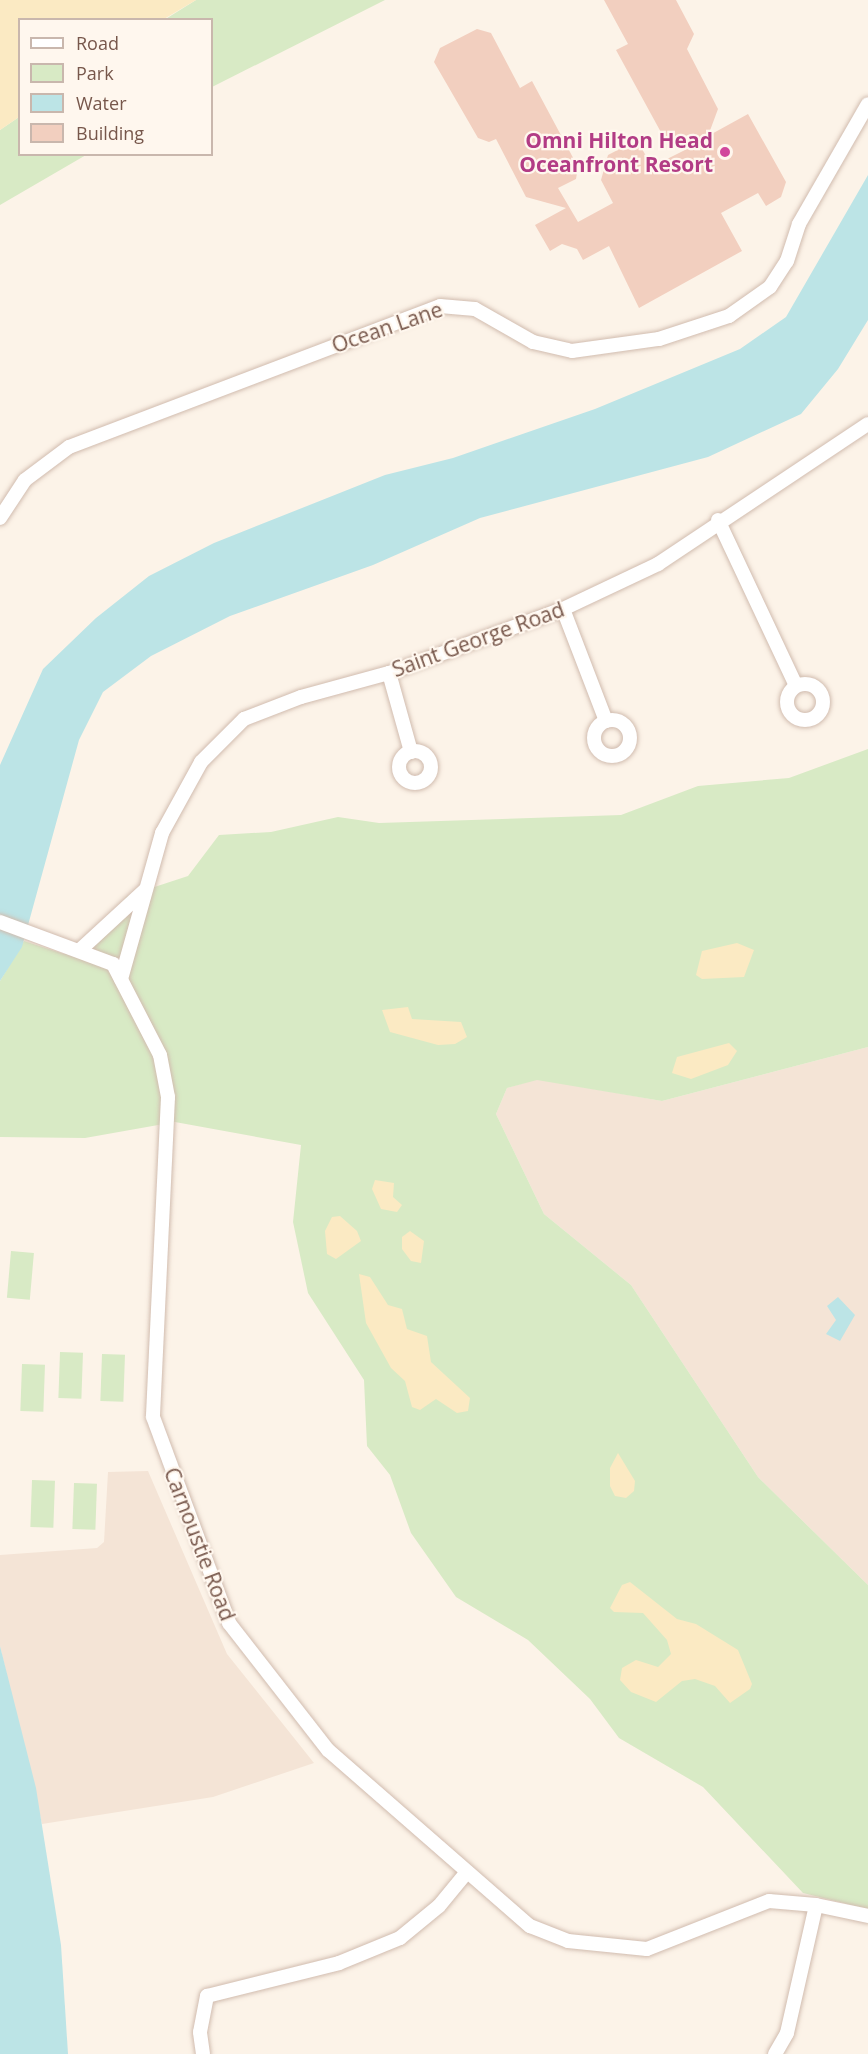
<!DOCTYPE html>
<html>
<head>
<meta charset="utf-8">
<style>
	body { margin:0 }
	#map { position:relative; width:868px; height:2054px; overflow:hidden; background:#fcf3e8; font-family:"Open Sans",sans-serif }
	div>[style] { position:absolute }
	.residential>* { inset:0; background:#f4e4d6 }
	.green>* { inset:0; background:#d8eac5; transform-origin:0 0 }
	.sand>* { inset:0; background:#fbeac3 }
	.water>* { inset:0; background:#bce4e6 }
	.building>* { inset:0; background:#f2cfbf }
	.roads { filter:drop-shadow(0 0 2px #d1bcaf) drop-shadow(0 0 2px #d1bcaf) }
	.minor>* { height:14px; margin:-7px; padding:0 7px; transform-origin:7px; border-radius:7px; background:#fff }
	.minor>.ring { margin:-7px; padding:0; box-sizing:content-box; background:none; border:14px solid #fff; border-radius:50% }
	.dots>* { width:16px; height:16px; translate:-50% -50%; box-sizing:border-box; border:3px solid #fff7ee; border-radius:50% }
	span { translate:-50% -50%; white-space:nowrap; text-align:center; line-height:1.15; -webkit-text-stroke:4.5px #fff7ee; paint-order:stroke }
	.hotel-label { font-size:21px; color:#b23c85; font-weight:700 }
	.right { translate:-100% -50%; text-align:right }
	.street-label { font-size:21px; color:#77574b }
	.legend { position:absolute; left:18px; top:18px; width:195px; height:138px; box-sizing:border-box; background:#fff7ee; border:2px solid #c9b7ad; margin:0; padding:8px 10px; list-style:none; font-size:18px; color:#77574b }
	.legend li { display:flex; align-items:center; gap:12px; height:30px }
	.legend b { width:30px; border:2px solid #c9b7ad }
</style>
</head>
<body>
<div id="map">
	<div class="residential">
		<div style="clip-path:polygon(868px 1047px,868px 1585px,758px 1477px,631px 1285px,544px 1214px,496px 1114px,507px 1088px,537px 1079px,662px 1101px)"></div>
		<div style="clip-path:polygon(148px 1471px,227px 1654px,314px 1763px,213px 1797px,42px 1824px,0 1646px,0 1555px,97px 1548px,104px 1542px,108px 1472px)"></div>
	</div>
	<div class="green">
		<div style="clip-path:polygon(196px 0,385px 0,212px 87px,212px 20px,164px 20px)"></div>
		<div style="clip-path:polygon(19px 117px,20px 154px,86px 155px,0 205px,0 130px)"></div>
		<div style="clip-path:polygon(868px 749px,868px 1047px,662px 1101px,537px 1080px,507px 1088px,496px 1114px,544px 1214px,631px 1285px,758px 1477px,868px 1585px,868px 1909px,803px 1893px,703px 1787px,619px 1738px,590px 1699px,528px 1640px,456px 1597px,411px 1533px,390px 1475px,367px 1446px,364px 1380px,308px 1293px,293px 1222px,301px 1145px,175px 1122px,85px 1138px,0 1137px,0 981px,24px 941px,64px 954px,108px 919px,127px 896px,188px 876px,219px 835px,271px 832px,338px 817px,379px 823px,621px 815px,698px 786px,789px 778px)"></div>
		<div style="left:11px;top:1251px;width:23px;height:47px;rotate:5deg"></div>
		<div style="left:60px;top:1352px;width:23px;height:46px;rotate:2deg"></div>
		<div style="left:102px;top:1354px;width:23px;height:47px;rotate:2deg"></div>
		<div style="left:22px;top:1364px;width:23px;height:47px;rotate:2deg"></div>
		<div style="left:32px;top:1480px;width:23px;height:47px;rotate:2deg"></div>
		<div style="left:74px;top:1483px;width:23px;height:46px;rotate:2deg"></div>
	</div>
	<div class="sand">
		<div style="clip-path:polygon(0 0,196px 0,164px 19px,20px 20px,19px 117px,0 130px)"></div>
		<div style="clip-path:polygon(737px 943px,754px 950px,744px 977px,702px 979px,696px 975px,702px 951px)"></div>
		<div style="clip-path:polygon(408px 1007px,412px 1019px,461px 1022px,467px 1037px,455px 1044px,438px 1045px,390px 1032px,382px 1010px)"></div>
		<div style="clip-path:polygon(729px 1043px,737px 1051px,728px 1065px,691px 1079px,672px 1073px,677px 1057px)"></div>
		<div style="clip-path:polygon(375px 1180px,394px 1183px,393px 1197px,402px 1205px,397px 1212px,381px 1209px,372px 1189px)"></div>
		<div style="clip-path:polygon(340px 1216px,357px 1231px,361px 1241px,336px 1259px,327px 1254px,325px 1231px,332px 1217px)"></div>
		<div style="clip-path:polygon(410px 1231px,424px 1241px,421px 1263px,411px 1261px,402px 1249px,402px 1237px)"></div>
		<div style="clip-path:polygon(359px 1274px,370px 1277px,388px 1305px,402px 1309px,407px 1329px,427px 1336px,431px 1362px,470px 1398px,468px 1411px,457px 1413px,436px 1399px,420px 1410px,412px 1407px,405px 1381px,391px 1368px,366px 1323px)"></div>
		<div style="clip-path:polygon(618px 1453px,635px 1481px,634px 1491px,626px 1498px,615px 1496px,610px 1486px,610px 1468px)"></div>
		<div style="clip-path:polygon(630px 1582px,677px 1619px,696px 1624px,738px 1650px,752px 1684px,750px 1689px,730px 1703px,715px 1686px,695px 1679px,682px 1681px,656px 1702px,631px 1692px,620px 1680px,622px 1668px,636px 1660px,658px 1667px,671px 1654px,667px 1640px,643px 1613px,614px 1612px,610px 1608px,622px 1585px)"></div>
	</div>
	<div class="water">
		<div style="clip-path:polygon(868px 175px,868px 320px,838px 369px,801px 414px,708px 457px,480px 518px,373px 565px,230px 616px,151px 656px,103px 692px,79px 740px,22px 947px,0 981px,0 765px,43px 669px,96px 618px,149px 576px,214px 543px,385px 475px,453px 458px,595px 409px,740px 349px,786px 317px)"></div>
		<div style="clip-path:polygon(838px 1297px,855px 1315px,840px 1341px,826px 1334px,836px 1320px,827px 1306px)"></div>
		<div style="clip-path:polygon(0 1646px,36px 1788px,61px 1945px,68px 2054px,0 2054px)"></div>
	</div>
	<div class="building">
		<div style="clip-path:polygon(604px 0,676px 0,694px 34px,687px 49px,718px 109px,708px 136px,748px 114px,786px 182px,781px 197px,766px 206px,758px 193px,721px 213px,742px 251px,639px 308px,609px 246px,583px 260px,577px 249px,562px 244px,550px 251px,535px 225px,566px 208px,526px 197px,496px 139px,489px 142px,478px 138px,434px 62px,440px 48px,477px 29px,491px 33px,520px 88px,532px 81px,578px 167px,576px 179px,558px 188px,578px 222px,613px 203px,601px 180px,608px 155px,637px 140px,646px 156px,663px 161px,693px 146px,663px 136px,616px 50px,628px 44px)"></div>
	</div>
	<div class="roads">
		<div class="minor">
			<div style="left:0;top:518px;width:45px;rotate:-56.7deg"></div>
			<div style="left:25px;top:480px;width:55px;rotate:-36.9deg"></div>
			<div style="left:69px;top:447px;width:397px;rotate:-20.8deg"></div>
			<div style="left:440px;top:306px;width:35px;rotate:5deg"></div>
			<div style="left:475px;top:309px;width:67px;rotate:29.6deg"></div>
			<div style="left:533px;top:342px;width:40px;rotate:13deg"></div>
			<div style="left:572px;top:351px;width:88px;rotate:-7.9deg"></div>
			<div style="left:659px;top:339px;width:74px;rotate:-18.2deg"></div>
			<div style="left:729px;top:316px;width:50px;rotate:-35.3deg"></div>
			<div style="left:770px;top:287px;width:31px;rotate:-57deg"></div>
			<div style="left:787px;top:261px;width:39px;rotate:-72deg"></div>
			<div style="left:799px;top:224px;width:138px;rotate:-60.1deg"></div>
			<div style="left:718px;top:520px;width:183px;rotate:64.8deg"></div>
			<div style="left:563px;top:609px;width:120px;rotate:69deg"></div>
			<div style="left:389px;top:673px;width:82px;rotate:74.4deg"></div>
			<div class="ring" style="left:787px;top:684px;width:22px;height:22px"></div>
			<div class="ring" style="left:594px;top:720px;width:22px;height:22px"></div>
			<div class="ring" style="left:399px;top:751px;width:18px;height:18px"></div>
			<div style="left:0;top:922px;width:121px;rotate:20.4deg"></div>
			<div style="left:113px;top:964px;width:102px;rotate:62.7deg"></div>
			<div style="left:160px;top:1055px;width:43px;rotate:79.2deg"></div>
			<div style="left:168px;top:1097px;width:320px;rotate:92.7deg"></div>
			<div style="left:153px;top:1417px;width:220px;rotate:69.7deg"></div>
			<div style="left:229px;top:1623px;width:161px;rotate:52.1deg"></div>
			<div style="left:328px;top:1750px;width:268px;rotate:41.1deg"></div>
			<div style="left:530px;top:1926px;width:41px;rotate:21.5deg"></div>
			<div style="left:568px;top:1941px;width:79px;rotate:5.8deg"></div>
			<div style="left:647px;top:1949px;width:131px;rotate:-21.5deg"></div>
			<div style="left:769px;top:1901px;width:47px;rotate:4.9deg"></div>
			<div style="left:816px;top:1905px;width:53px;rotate:11.9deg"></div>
			<div style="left:80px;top:950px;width:88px;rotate:-42.7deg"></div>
			<div style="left:121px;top:979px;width:152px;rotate:-74.3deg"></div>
			<div style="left:162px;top:833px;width:81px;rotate:-61.2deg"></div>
			<div style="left:201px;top:762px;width:61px;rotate:-45deg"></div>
			<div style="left:244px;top:719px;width:61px;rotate:-21.1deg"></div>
			<div style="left:301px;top:697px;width:91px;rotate:-15.3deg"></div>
			<div style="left:389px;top:673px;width:185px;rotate:-20.2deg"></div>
			<div style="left:563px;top:609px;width:105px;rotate:-25.3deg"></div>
			<div style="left:658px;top:564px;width:252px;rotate:-33.7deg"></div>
			<div style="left:203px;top:2054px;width:22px;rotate:-98deg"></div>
			<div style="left:200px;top:2032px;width:37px;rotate:-79deg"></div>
			<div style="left:207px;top:1996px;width:136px;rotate:-14deg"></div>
			<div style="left:339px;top:1963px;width:66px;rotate:-22.3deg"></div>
			<div style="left:400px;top:1938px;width:50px;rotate:-39.4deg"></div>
			<div style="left:439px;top:1906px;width:44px;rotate:-50.5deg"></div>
			<div style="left:775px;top:2054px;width:24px;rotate:-60deg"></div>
			<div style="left:787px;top:2033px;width:131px;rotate:-77.2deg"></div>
		</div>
	</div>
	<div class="dots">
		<div style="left:725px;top:152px;background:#d1479c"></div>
	</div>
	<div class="hotel-label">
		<span class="right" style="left:713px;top:152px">Omni Hilton Head<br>Oceanfront Resort</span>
	</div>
	<div class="street-label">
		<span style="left:387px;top:327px;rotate:-19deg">Ocean Lane</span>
		<span style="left:478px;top:639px;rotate:-20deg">Saint George Road</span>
		<span style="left:200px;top:1544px;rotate:69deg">Carnoustie Road</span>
	</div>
	<ul class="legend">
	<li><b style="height:8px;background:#fff"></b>Road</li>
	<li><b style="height:16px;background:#d8eac5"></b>Park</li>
	<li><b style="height:16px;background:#bce4e6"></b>Water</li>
	<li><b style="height:16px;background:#f2cfbf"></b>Building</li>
	</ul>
</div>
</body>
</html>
